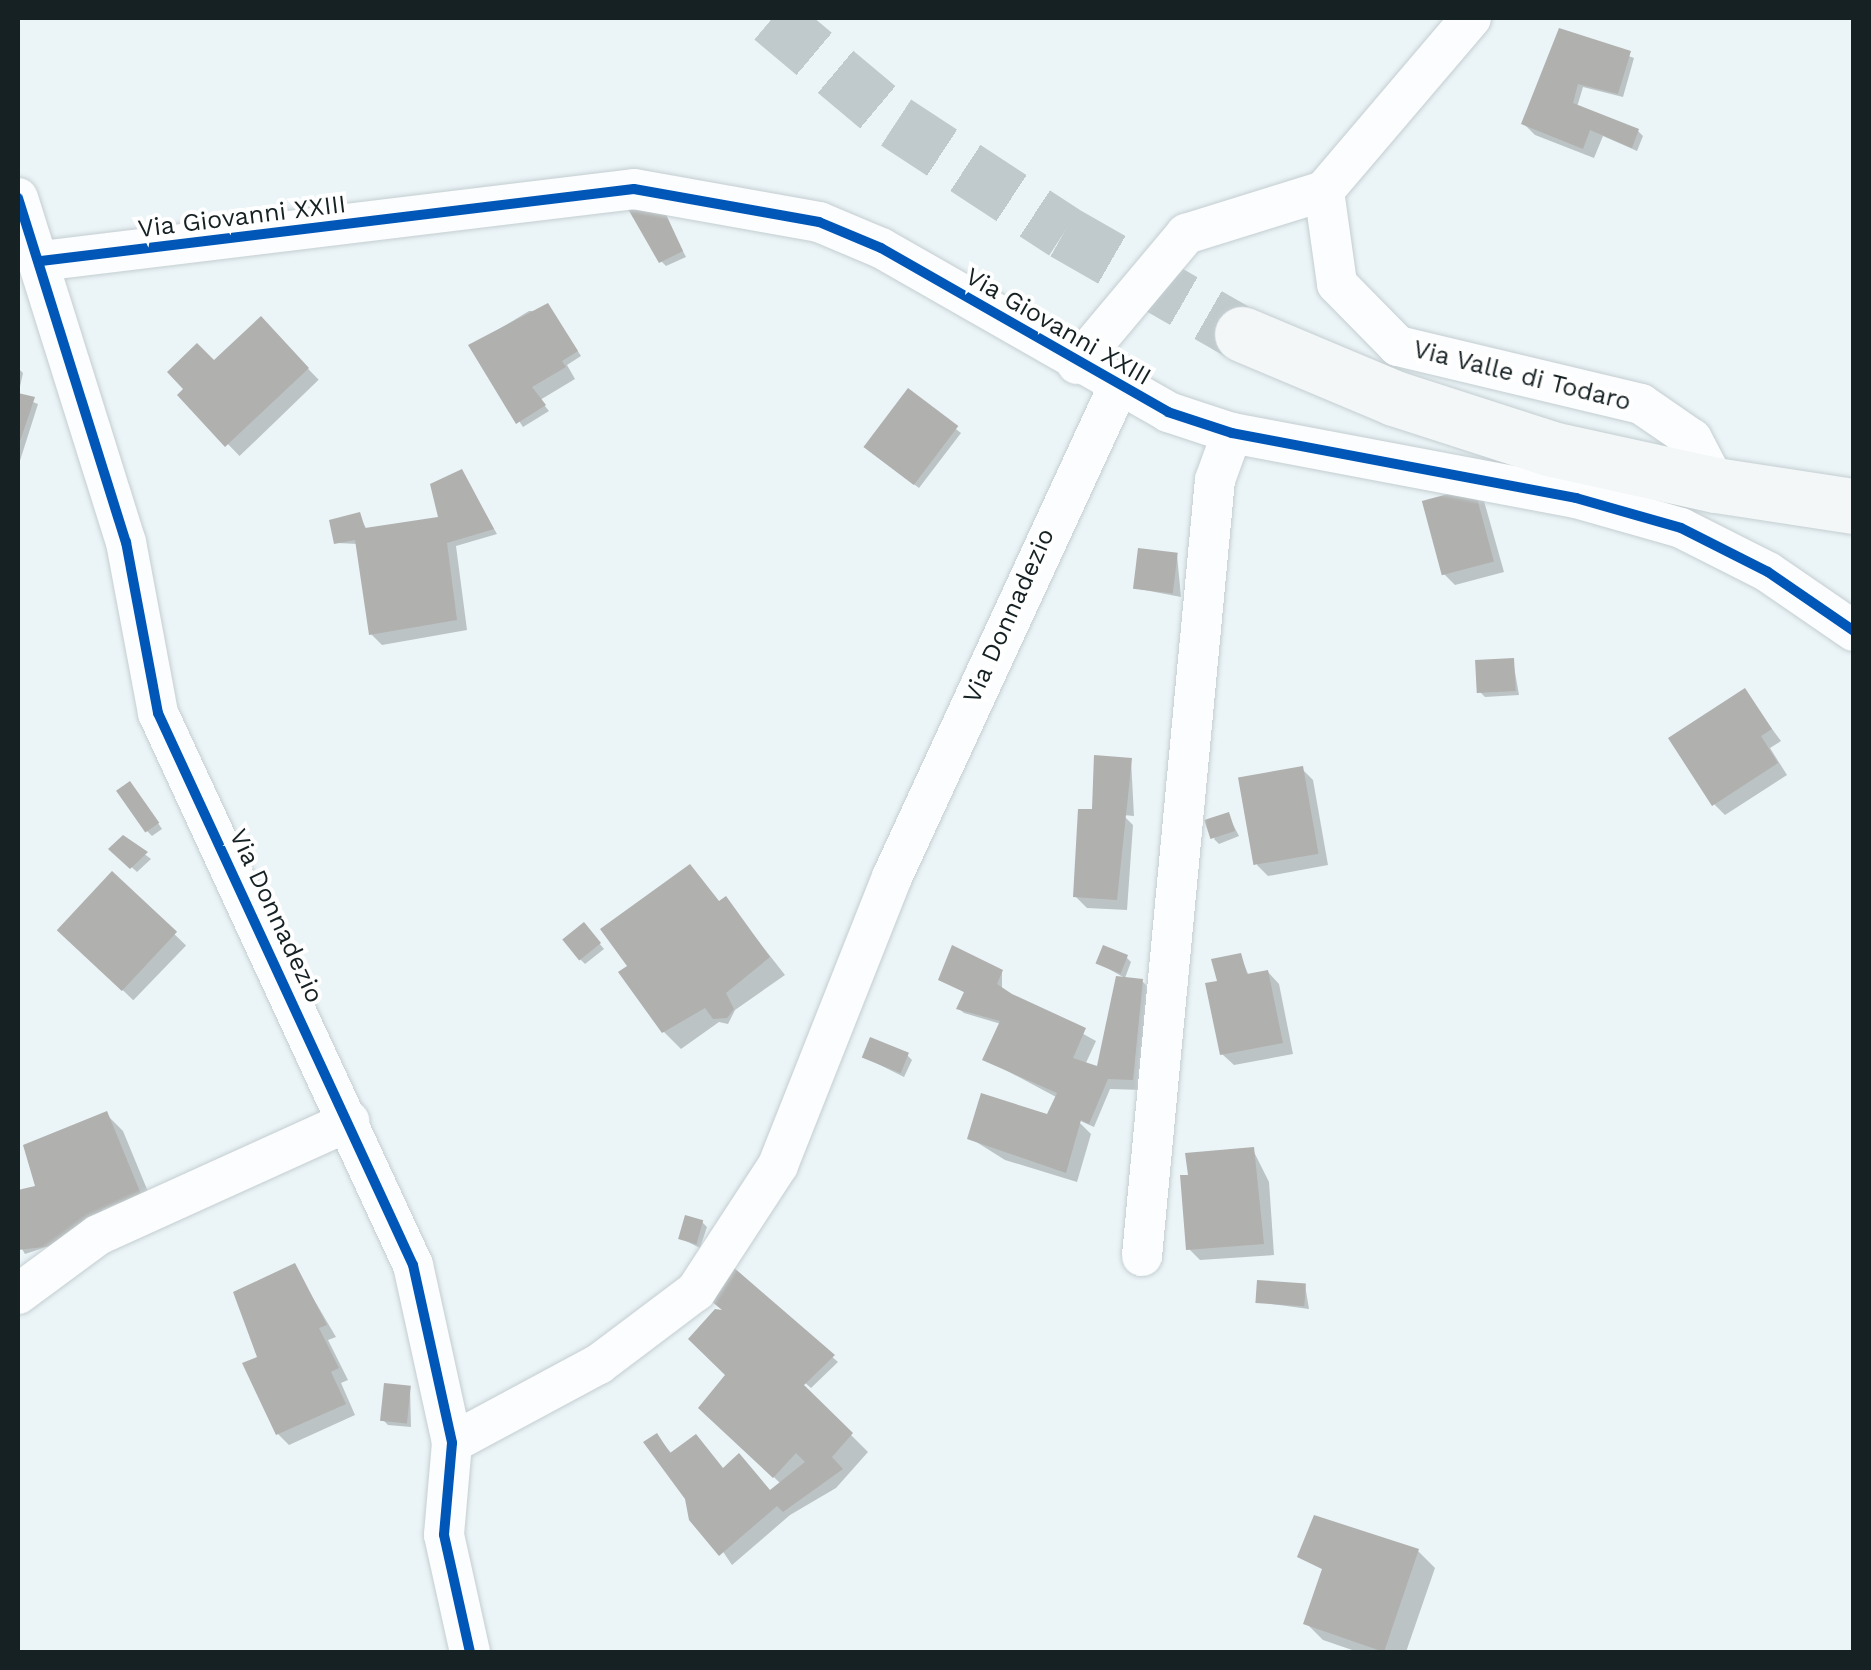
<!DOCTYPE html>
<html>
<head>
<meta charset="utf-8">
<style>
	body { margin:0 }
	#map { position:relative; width:1871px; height:1670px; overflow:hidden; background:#ebf4f7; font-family:"Work Sans",sans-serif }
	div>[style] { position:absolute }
	.shadow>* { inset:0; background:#0003; transform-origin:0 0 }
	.building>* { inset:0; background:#b0b0ae; transform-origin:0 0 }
	.secondary-tunnel>* { height:55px; margin-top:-27.5px; transform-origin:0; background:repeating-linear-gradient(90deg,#c0cacd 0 55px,transparent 0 83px) }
	.roads { filter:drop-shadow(0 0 2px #c4ced1) drop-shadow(0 0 2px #c4ced1) }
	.street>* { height:40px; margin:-20px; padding:0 20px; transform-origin:20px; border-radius:20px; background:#fcfdfe }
	.secondary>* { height:55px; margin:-27.5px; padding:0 27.5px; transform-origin:27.5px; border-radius:27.5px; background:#f3f7f8 }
	.cycleway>* { height:10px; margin:-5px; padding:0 5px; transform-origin:5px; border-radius:5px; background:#0057b8 }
	span { translate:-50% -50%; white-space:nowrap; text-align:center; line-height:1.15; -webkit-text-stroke:8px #fff; paint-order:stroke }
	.street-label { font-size:25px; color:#162124 }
	.frame { position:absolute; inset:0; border:20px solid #162124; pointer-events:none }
</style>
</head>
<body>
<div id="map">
	<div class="shadow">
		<div style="clip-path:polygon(1561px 31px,1634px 58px,1623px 97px,1583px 87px,1577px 107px,1638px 131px,1643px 136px,1637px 151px,1603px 136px,1594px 158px,1535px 135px,1524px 124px)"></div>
		<div style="clip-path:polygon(663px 213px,686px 257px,666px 266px,661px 261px)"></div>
		<div style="clip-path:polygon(529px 311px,552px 311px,581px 356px,567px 365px,575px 379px,540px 400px,549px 411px,523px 427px,471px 346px)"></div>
		<div style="left:261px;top:320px;width:83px;height:110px;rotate:46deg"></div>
		<div style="clip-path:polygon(18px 368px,23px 373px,18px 396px,38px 404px,18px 467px)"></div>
		<div style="clip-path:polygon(908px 392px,961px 433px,919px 488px,872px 453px)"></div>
		<div style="clip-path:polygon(462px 472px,497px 534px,456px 546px,467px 630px,382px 645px,371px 634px,358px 544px,337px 543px,359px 515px,367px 530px,444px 519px)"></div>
		<div style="clip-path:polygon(1473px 490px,1484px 501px,1504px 572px,1455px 585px,1444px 574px)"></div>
		<div style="clip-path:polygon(1177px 555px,1181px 597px,1134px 588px)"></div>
		<div style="clip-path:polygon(1513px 661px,1519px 695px,1485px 697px,1480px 692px)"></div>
		<div style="clip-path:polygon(1744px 691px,1781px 741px,1770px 748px,1787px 775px,1725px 815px,1714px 804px)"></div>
		<div style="clip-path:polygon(1131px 760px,1134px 816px,1123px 815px,1133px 825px,1127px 910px,1087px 908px,1075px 896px,1098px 812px)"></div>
		<div style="clip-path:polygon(1302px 769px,1313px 780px,1328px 865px,1268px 876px,1257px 865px)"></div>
		<div style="clip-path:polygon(135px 789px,162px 829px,152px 836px,147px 831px)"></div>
		<div style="clip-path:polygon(1228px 815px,1239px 836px,1219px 844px,1214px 839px)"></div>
		<div style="clip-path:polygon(123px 838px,151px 859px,137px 872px,112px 849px)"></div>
		<div style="left:112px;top:874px;width:103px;height:76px;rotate:44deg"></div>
		<div style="clip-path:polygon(726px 900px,785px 975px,735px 1010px,728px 1024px,719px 1022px,681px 1049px,664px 1032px,631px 966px)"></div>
		<div style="clip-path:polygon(588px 930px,604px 949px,585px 964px,580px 959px)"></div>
		<div style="clip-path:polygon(1240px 955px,1249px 976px,1268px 972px,1279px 984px,1293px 1054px,1234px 1065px,1222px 1054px,1220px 982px)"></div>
		<div style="clip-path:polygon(1126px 957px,1131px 962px,1125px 978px,1098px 963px)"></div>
		<div style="clip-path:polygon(1002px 972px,1002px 989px,1096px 1041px,1085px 1065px,1098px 1072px,1142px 981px,1153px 992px,1143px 1090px,1110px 1089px,1094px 1127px,1076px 1119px,1091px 1134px,1077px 1182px,1005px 1160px,970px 1138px,1048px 1117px,1058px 1098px,985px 1059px,1001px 1024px,964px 1013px,959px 1009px,966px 993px,941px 980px)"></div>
		<div style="clip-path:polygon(907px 1055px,912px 1060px,904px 1077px,864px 1057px)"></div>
		<div style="clip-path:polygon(106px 1114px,123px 1131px,156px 1211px,25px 1254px,18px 1242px,18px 1193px,38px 1188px)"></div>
		<div style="clip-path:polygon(1253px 1150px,1269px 1182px,1274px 1255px,1200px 1260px,1189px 1249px)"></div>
		<div style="clip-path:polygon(702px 1222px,707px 1227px,700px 1248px,680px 1238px)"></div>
		<div style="clip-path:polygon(725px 1264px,838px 1362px,811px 1388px,759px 1343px,868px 1452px,836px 1488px,790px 1515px,732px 1565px,687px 1498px,657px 1436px,672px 1454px,770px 1492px,781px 1484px,719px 1424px,729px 1375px)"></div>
		<div style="clip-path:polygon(294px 1266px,336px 1337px,328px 1340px,348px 1380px,341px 1383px,355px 1415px,289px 1445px,278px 1434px,260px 1358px)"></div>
		<div style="clip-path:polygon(1305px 1285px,1309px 1309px,1258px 1302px)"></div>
		<div style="clip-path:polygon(410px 1388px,411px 1427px,388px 1425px,383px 1420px)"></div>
		<div style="clip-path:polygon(1418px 1551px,1435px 1568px,1406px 1652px,1358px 1652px,1323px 1640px,1306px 1623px,1324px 1570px,1300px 1556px)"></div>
	</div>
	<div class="building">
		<div style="clip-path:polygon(1559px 28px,1631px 51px,1618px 94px,1578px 84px,1573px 103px,1639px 129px,1632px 148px,1590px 130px,1583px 149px,1521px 124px)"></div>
		<div style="clip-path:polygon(628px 209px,664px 210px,683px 251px,659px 263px)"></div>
		<div style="clip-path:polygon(548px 303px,578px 351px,562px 361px,566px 367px,532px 387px,546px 405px,516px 424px,468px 345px)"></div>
		<div style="clip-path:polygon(261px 316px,309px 368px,225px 447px,177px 395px,183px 389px,167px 372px,197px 343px,214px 360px)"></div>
		<div style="left:908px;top:388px;width:63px;height:74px;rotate:37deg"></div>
		<div style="clip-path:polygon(18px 393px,35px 397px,18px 447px)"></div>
		<div style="clip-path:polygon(462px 469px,494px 529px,447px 543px,457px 620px,369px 635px,355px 540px,334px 544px,329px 520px,360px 512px,365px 528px,438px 517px,430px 484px)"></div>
		<div style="left:1474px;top:487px;width:77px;height:54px;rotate:75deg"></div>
		<div style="left:1138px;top:548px;width:40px;height:41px;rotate:7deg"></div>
		<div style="left:1514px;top:658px;width:33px;height:39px;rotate:87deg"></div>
		<div style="clip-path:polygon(1745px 688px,1772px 729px,1761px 736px,1778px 763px,1712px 806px,1668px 738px)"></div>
		<div style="clip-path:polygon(1094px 755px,1132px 758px,1117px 900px,1073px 897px,1078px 809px,1092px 809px)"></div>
		<div style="left:1303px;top:766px;width:89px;height:66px;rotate:80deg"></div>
		<div style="left:130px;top:781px;width:51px;height:17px;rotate:55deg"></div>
		<div style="left:1229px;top:812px;width:20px;height:26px;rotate:72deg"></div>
		<div style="clip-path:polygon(123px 835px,148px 852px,130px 869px,108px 849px)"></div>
		<div style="clip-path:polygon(690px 864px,719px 901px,726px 896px,770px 957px,726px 993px,734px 1009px,727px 1018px,713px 1019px,705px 1008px,662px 1033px,618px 972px,627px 966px,600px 929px)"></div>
		<div style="left:112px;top:871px;width:89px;height:81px;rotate:43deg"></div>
		<div style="left:584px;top:922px;width:27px;height:28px;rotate:51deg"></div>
		<div style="clip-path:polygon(952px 945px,1003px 970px,997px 984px,1012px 994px,1086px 1028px,1073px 1058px,1097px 1066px,1116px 976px,1143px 979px,1133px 1080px,1108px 1079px,1089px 1124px,1081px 1120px,1066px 1173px,967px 1139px,981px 1093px,1047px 1114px,1057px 1093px,982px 1060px,1000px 1021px,956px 1009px,964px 992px,938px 980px)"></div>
		<div style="left:1103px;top:945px;width:27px;height:20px;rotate:22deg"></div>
		<div style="clip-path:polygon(1241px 953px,1247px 974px,1268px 970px,1283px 1043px,1220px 1055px,1205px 983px,1217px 981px,1211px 959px)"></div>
		<div style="left:870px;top:1037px;width:42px;height:22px;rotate:22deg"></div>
		<div style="clip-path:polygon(107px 1111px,141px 1194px,102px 1209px,105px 1218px,53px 1246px,18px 1250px,18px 1190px,35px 1186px,23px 1145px)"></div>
		<div style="clip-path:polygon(1254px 1147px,1264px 1244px,1186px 1250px,1180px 1175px,1188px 1175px,1185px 1153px)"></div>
		<div style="left:685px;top:1215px;width:19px;height:25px;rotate:16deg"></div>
		<div style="clip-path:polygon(725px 1260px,835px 1355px,804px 1385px,853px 1433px,832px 1457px,843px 1469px,783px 1512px,777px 1506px,719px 1556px,689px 1520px,685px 1499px,643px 1442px,657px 1433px,670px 1453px,696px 1434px,723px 1468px,739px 1453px,770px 1490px,805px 1462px,796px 1453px,773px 1478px,698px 1408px,725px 1375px,688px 1339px,715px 1309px,722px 1310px,700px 1292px)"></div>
		<div style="clip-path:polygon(295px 1263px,327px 1325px,319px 1328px,339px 1368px,331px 1372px,346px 1404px,276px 1435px,242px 1363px,257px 1357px,233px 1292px)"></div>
		<div style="left:1257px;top:1280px;width:49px;height:23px;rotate:4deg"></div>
		<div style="left:384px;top:1383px;width:27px;height:38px;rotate:6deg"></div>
		<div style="clip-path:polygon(1314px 1515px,1419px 1549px,1384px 1652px,1303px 1624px,1322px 1569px,1297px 1557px)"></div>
	</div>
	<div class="secondary-tunnel">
		<div style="left:772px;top:18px;width:162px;rotate:40deg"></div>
		<div style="left:896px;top:122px;width:201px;rotate:33.2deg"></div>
		<div style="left:1064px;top:232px;width:205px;rotate:29.8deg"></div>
	</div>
	<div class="roads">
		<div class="street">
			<div style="left:1471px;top:18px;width:227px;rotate:130.4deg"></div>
			<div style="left:1324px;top:191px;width:94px;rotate:82deg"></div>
			<div style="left:1337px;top:284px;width:87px;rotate:45.5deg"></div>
			<div style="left:1398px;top:346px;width:250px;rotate:13.4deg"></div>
			<div style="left:1641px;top:404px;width:62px;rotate:34.5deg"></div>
			<div style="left:1692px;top:439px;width:52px;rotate:62.4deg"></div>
			<div style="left:18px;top:198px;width:361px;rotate:72.6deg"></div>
			<div style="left:126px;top:542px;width:174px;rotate:79.4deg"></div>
			<div style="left:158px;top:713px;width:608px;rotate:65.21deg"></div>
			<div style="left:413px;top:1265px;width:182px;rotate:77.6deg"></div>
			<div style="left:452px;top:1443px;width:92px;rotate:95deg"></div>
			<div style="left:444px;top:1535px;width:120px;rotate:77.5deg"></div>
			<div style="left:41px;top:261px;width:597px;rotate:-6.92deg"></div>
			<div style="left:634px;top:189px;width:188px;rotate:10.1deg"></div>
			<div style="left:819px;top:222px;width:67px;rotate:22.8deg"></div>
			<div style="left:881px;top:248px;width:331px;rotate:29.7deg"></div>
			<div style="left:1168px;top:412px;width:67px;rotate:18.2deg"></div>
			<div style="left:1232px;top:433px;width:350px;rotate:10.7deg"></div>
			<div style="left:1576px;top:498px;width:109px;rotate:15.9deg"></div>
			<div style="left:1681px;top:528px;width:97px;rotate:26.8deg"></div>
			<div style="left:1768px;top:572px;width:104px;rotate:34.5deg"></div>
			<div style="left:1077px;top:364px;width:170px;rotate:-50deg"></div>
			<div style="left:1186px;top:234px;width:145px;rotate:-17.3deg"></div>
			<div style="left:1142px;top:1256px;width:779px;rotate:-84.63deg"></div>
			<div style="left:1215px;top:480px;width:50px;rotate:-70.1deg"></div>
			<div style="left:18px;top:1294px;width:99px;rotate:-36.4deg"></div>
			<div style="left:98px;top:1235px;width:276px;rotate:-24.4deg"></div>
			<div style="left:452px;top:1443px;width:167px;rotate:-28.3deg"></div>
			<div style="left:599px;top:1364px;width:121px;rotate:-37deg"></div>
			<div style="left:696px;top:1291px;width:150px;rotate:-56.9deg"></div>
			<div style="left:778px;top:1165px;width:310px;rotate:-68.4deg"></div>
			<div style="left:892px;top:877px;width:540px;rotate:-65.24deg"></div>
		</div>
		<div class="secondary">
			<div style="left:1242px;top:334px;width:165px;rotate:22.8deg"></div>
			<div style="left:1394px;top:398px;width:166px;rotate:17.9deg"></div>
			<div style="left:1552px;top:449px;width:168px;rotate:12.4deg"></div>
			<div style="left:1716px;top:485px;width:140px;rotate:8.7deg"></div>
		</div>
	</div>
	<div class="cycleway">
		<div style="left:18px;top:198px;width:361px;rotate:72.6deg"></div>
		<div style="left:126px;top:542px;width:174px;rotate:79.4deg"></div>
		<div style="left:158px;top:713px;width:608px;rotate:65.21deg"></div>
		<div style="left:413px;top:1265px;width:182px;rotate:77.6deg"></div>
		<div style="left:452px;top:1443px;width:92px;rotate:95deg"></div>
		<div style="left:444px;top:1535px;width:120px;rotate:77.5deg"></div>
		<div style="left:41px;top:261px;width:597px;rotate:-6.92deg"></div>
		<div style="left:634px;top:189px;width:188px;rotate:10.1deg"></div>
		<div style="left:819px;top:222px;width:67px;rotate:22.8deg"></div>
		<div style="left:881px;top:248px;width:331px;rotate:29.7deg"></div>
		<div style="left:1168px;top:412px;width:67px;rotate:18.2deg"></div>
		<div style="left:1232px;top:433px;width:350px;rotate:10.7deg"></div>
		<div style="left:1576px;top:498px;width:109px;rotate:15.9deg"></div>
		<div style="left:1681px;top:528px;width:97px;rotate:26.8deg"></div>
		<div style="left:1768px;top:572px;width:104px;rotate:34.5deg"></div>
	</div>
	<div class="street-label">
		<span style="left:242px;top:217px;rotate:-7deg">Via Giovanni XXIII</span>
		<span style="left:1058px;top:327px;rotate:30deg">Via Giovanni XXIII</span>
		<span style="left:1522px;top:376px;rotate:14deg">Via Valle di Todaro</span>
		<span style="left:1009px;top:616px;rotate:-66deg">Via Donnadezio</span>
		<span style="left:276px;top:916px;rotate:65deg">Via Donnadezio</span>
	</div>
	<div class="frame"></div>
</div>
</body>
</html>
